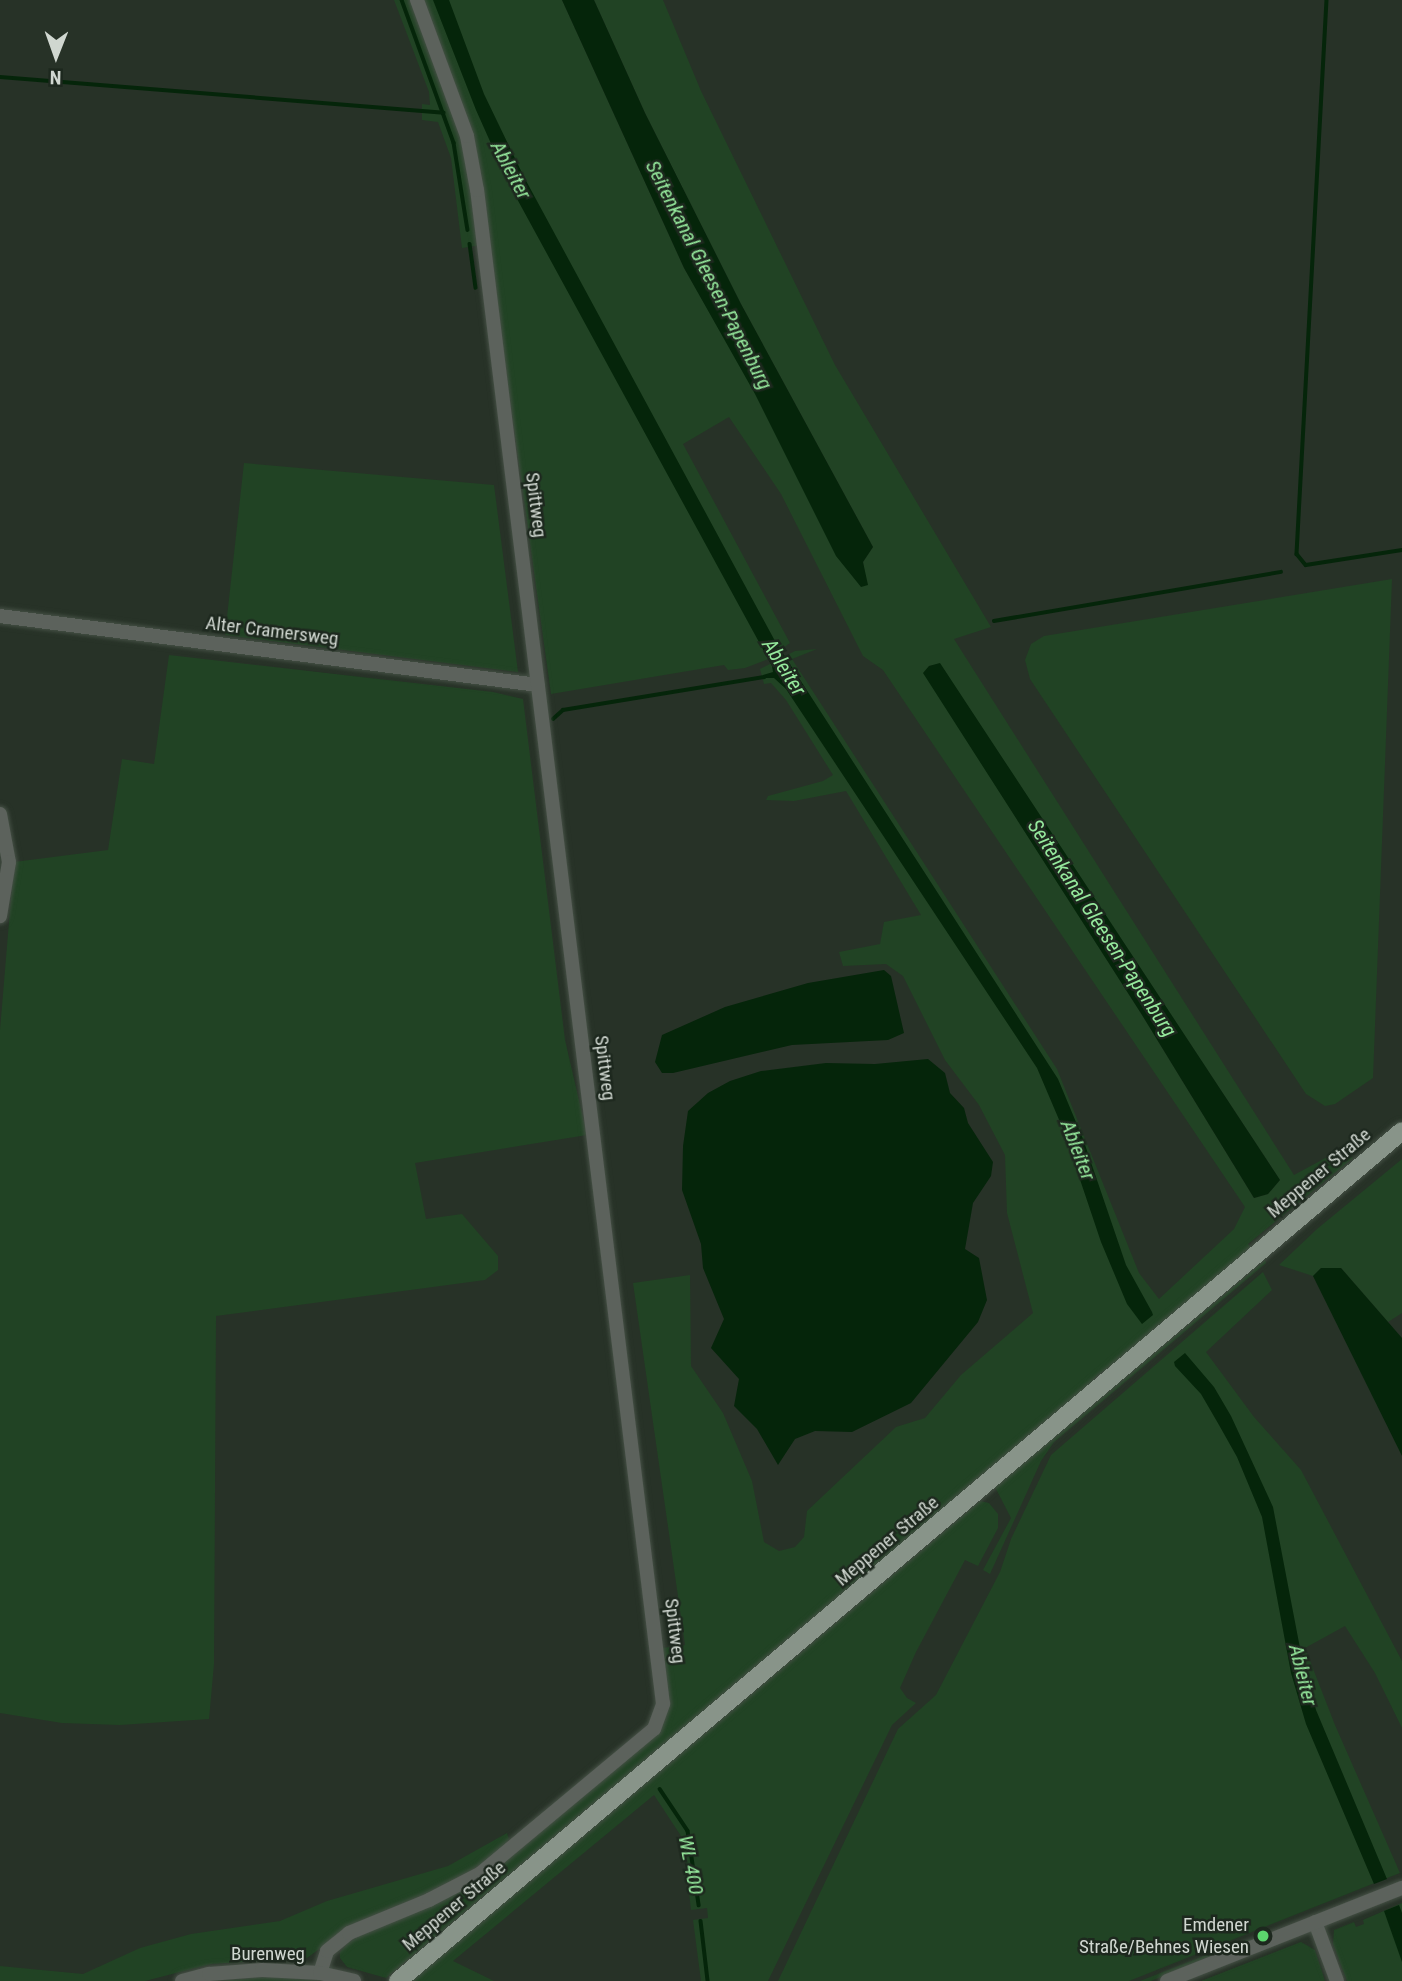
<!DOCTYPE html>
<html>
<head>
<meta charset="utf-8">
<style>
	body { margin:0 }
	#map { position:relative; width:1402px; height:1981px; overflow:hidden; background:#273227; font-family:"Roboto Condensed",sans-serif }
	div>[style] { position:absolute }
	.green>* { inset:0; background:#214324 }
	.water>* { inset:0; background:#05250a }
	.stream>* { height:3.5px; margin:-1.75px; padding:0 1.75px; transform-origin:1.75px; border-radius:1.75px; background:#05250a }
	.roads { filter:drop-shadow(0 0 2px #455045) drop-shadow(0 0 2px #455045) }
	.minor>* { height:14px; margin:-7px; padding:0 7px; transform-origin:7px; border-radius:7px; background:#5c625c }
	.major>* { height:18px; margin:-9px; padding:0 9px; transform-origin:9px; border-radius:9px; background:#889489 }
	.dots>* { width:19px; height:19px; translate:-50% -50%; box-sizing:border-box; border:4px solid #1d281e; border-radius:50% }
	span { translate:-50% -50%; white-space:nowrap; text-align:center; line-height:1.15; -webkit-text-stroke:5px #1d281e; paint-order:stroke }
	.street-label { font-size:19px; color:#d0d7d0 }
	.poi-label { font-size:19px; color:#d0d7d0 }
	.right { translate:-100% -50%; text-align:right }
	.water-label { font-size:21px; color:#95e89c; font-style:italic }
	.north { position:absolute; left:21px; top:21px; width:70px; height:70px; -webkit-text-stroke:5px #1d281e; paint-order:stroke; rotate:181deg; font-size:19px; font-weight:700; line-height:28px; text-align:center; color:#d0d7d0 }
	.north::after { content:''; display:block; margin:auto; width:24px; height:32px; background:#d0d7d0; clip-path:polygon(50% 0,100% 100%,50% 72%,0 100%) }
</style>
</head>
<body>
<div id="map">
	<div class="green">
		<div style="clip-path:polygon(394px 0,412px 0,457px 120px,482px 245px,462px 248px,451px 158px,438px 122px,422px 120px,422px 104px,430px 105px,429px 92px)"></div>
		<div style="clip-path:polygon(evenodd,422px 0,562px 0,684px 268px,867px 585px,863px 562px,873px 547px,741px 304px,645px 113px,594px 0,663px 0,701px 91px,835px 365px,991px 627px,954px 639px,1294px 1175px,1342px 1149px,1353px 1158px,1248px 1244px,1253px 1250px,1130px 1353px,1098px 1375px,1063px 1410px,386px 1978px,347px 1967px,340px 1958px,340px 1952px,348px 1943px,364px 1933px,437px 1903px,657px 1733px,663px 1648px,685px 1645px,633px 1283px,690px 1275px,691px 1366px,723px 1413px,752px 1481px,764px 1542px,779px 1551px,795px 1547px,804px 1537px,807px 1511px,896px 1427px,925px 1418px,961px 1375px,1033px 1313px,1007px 1213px,1005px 1155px,979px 1105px,945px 1060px,903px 976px,886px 964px,843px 966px,839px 952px,880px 944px,884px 922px,921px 915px,846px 791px,794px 801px,766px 800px,768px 796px,823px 781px,833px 775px,786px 700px,771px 683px,764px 684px,760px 669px,795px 651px,817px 649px,792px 659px,1057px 1069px,1139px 1273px,1159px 1299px,1234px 1229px,1245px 1207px,883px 670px,863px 656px,781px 494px,729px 417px,683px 444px,790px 643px,766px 660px,745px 668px,728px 670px,724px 665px,551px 694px,477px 163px,422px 0,940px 664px,1280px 1180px,1268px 1194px,1254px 1198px,1142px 1015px,924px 673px,929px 666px,940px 664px)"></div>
		<div style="clip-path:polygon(244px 463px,494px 485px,518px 672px,225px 635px)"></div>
		<div style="clip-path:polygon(1392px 579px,1373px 1078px,1335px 1104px,1325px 1106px,1306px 1094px,1030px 679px,1025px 660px,1031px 644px,1044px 636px)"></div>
		<div style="clip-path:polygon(169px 655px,493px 692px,523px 699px,565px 1040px,587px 1135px,415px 1163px,426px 1219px,462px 1214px,498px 1256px,498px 1270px,485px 1280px,216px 1316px,214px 1664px,209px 1719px,120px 1725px,62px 1723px,0 1713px,0 1030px,14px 862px,108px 850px,122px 759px,154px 764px)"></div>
		<div style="clip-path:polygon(1402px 1159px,1402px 1313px,1388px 1322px,1341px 1268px,1321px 1268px,1313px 1276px,1279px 1265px,1317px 1229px)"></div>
		<div style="clip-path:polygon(1265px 1260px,1266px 1263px,1054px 1442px,1041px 1461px,990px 1574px,983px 1570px,1011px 1518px,995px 1487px)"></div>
		<div style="clip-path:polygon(1263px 1272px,1272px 1290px,1206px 1352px,1254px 1417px,1301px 1470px,1402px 1661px,1402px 1728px,1375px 1673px,1345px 1626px,1305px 1648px,1335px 1725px,1400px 1873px,1129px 1981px,778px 1981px,898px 1729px,936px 1695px,1000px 1572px,1011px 1539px,1051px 1455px)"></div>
		<div style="clip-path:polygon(980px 1501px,989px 1503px,998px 1514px,998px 1528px,978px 1566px,965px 1560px,916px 1652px,900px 1688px,907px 1698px,916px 1703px,892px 1725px,768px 1981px,701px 1981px,693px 1920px,708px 1918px,707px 1908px,691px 1910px,683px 1839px,654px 1795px,453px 1961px,494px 1981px,411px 1981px)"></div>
		<div style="clip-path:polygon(507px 1833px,509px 1839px,505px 1845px,461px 1879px,337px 1936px,307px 1958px,211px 1964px,145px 1981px,0 1981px,0 1966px,83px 1974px,140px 1948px,191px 1934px,280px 1921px,327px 1901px,448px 1866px)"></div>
		<div style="clip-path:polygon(1402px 1903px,1402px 1981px,1347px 1981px,1333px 1944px,1334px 1930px,1354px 1922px,1356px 1927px,1364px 1924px,1363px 1920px)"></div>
		<div style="clip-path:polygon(1257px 1938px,1151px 1981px,1140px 1981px,1242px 1941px)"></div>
		<div style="clip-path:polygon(1301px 1942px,1315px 1950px,1325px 1981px,1201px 1981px)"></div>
		<div style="clip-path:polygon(263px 1977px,288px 1978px,320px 1981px,219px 1981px)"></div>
	</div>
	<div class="water">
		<div style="clip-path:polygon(433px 0,449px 0,484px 94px,524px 177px,775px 641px,1058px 1079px,1083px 1139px,1126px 1265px,1152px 1312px,1153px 1315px,1142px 1324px,1127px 1304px,1101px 1242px,1063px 1129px,1037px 1068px,786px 689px,774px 678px,763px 678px,763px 675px,773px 672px,772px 666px,510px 186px,476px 110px)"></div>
		<div style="clip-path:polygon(562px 0,594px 0,645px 113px,741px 304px,873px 547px,863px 562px,868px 585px,861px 587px,836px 556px,755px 394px,684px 268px)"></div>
		<div style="clip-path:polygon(940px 663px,1280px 1180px,1268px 1194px,1254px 1198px,1142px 1015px,923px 673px,929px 666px)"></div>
		<div style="clip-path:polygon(884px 970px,891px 976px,904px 1033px,888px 1040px,792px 1045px,673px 1073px,662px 1073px,655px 1062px,662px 1035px,725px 1007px,808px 983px)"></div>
		<div style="clip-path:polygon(928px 1059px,945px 1073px,950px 1093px,964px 1108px,968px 1123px,993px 1162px,991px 1176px,973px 1203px,965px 1249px,979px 1258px,987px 1300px,978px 1322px,911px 1403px,852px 1432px,815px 1431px,795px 1439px,778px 1465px,757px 1429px,734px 1406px,739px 1379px,711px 1348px,724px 1319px,703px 1268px,701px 1244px,682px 1190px,683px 1146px,688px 1111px,708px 1093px,730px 1081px,761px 1071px,826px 1063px,875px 1064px)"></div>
		<div style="clip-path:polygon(1321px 1268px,1341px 1268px,1402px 1338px,1402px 1456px,1313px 1276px)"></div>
		<div style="clip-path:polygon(1185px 1353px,1214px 1387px,1231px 1416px,1273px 1507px,1300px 1648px,1316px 1710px,1387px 1879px,1374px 1884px,1306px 1724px,1291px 1673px,1262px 1517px,1237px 1457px,1219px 1425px,1201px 1394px,1175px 1366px,1174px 1362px)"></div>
		<div style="clip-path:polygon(1399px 1905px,1402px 1913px,1402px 1962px,1384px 1911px)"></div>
	</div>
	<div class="stream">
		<div style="left:402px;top:0;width:152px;rotate:70deg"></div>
		<div style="left:454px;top:143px;width:88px;rotate:80.9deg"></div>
		<div style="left:1327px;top:0;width:555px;rotate:93.1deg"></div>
		<div style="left:1297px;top:554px;width:14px;rotate:51deg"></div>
		<div style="left:1306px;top:565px;width:97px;rotate:-8.9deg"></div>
		<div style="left:0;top:77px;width:445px;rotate:4.6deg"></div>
		<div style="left:470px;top:244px;width:44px;rotate:82.2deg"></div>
		<div style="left:994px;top:621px;width:291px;rotate:-9.7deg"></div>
		<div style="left:553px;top:719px;width:13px;rotate:-42deg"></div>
		<div style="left:563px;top:710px;width:204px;rotate:-9.3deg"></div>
		<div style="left:660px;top:1789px;width:50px;rotate:56.3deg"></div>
		<div style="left:688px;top:1831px;width:75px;rotate:81.5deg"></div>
		<div style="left:701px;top:1921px;width:60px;rotate:83.3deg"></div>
	</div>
	<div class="roads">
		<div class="minor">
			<div style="left:0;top:616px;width:542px;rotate:7.31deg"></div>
			<div style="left:0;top:814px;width:49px;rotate:79.4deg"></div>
			<div style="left:9px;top:862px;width:55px;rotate:99.5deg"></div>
			<div style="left:1315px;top:1922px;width:63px;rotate:69.6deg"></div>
			<div style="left:320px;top:1973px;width:23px;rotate:-72deg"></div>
			<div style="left:327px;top:1951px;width:28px;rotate:-39deg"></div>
			<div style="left:349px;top:1933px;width:87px;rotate:-22.4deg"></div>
			<div style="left:429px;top:1900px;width:59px;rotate:-27.4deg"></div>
			<div style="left:481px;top:1873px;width:225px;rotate:-39.8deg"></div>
			<div style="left:654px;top:1729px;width:27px;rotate:-70deg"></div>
			<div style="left:663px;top:1704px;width:1525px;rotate:-97deg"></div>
			<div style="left:477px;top:190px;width:55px;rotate:-100.5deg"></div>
			<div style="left:467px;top:136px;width:145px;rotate:-110.2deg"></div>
			<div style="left:182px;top:1981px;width:28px;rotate:-15deg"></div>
			<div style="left:209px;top:1974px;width:53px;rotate:-4.3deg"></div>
			<div style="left:262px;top:1970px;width:58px;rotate:3deg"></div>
			<div style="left:320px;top:1973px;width:35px;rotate:13deg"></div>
			<div style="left:1167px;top:1981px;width:253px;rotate:-21.6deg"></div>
		</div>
		<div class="major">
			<div style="left:398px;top:1981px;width:1315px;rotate:-40.25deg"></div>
		</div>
	</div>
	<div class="dots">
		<div style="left:1263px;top:1936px;background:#5cd56d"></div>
	</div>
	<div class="street-label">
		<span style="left:536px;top:505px;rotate:83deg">Spittweg</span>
		<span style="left:272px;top:631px;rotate:7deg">Alter Cramersweg</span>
		<span style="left:605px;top:1068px;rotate:83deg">Spittweg</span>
		<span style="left:1319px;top:1173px;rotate:-40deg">Meppener Straße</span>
		<span style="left:887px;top:1541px;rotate:-40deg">Meppener Straße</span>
		<span style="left:675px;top:1631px;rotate:83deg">Spittweg</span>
		<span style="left:454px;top:1906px;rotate:-40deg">Meppener Straße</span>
		<span style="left:268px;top:1954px">Burenweg</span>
	</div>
	<div class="poi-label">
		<span class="right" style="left:1249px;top:1936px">Emdener<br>Straße/Behnes Wiesen</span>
	</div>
	<div class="water-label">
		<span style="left:511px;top:170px;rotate:62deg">Ableiter</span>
		<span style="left:709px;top:275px;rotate:63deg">Seitenkanal Gleesen-Papenburg</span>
		<span style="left:784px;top:667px;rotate:58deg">Ableiter</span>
		<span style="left:1102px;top:928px;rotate:57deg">Seitenkanal Gleesen-Papenburg</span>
		<span style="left:1078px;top:1150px;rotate:69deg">Ableiter</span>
		<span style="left:1303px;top:1675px;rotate:76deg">Ableiter</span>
		<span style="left:691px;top:1865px;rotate:79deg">WL 400</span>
	</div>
	<div class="north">N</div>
</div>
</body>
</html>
